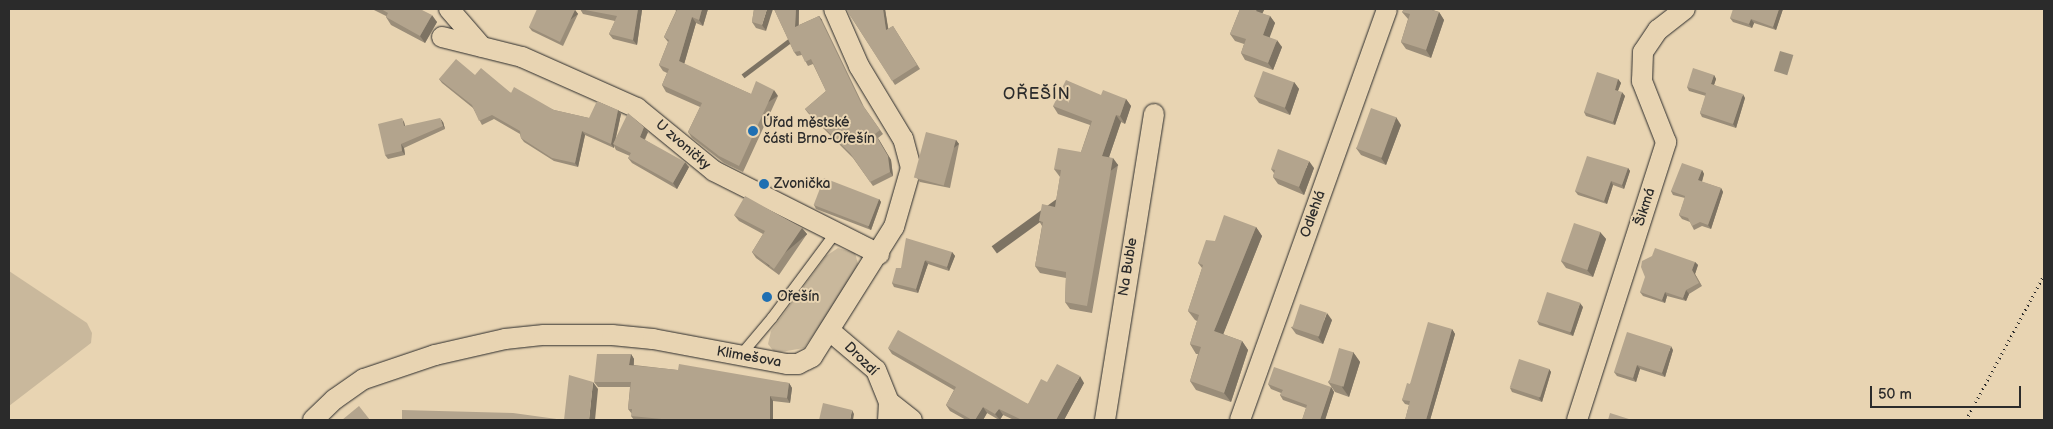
<!DOCTYPE html>
<html>
<head>
<meta charset="utf-8">
<style>
	body { margin:0 }
	#map { position:relative; width:2053px; height:429px; overflow:hidden; background:#e8d4b2; font-family:"Balsamiq Sans",sans-serif }
	div>[style] { position:absolute }
	.green>* { inset:0; background:#c9b89c }
	.water>* { inset:0; background:#9d917d; transform-origin:0 0 }
	.path>* { height:3px; margin-top:-1.5px; transform-origin:0; background:repeating-linear-gradient(90deg,#2b2b2b 0 1px,transparent 0 5px) }
	.roads { filter:drop-shadow(0 0 1px #2b2b2b) drop-shadow(0 0 1px #2b2b2b) }
	.lane>* { height:10px; margin:-5px; padding:0 5px; transform-origin:5px; border-radius:5px; background:#e8d4b2 }
	.street>* { height:20px; margin:-10px; padding:0 10px; transform-origin:10px; border-radius:10px; background:#e8d4b2 }
	.wall>* { inset:0; background:#9a8d79 }
	.shaded-wall>* { inset:0; background:#7d7363; transform-origin:0 0 }
	.building>* { inset:0; background:#b3a48d; transform-origin:0 0 }
	.dots>* { width:14px; height:14px; translate:-50% -50%; box-sizing:border-box; border:2px solid #e8d4b2; border-radius:50% }
	span { translate:-50% -50%; white-space:nowrap; text-align:center; line-height:1.15; -webkit-text-stroke:4px #e8d4b2; paint-order:stroke }
	.poi-label { font-size:14px; color:#2b2b2b }
	.left { translate:0 -50%; text-align:left }
	.street-label { font-size:14px; color:#2b2b2b }
	.quarter-label { font-size:16px; color:#2b2b2b; letter-spacing:1px }
	.frame { position:absolute; inset:0; border:10px solid #2b2b2b; pointer-events:none }
	.scale { position:absolute; left:1870px; top:386px; width:151px; height:22px; box-sizing:border-box; border:2px solid #2b2b2b; border-top:0; padding-left:6px; font-size:15px; line-height:18px; white-space:nowrap; color:#2b2b2b; -webkit-text-stroke:4px #e8d4b2; paint-order:stroke }
</style>
</head>
<body>
<div id="map">
	<div class="green">
		<div style="clip-path:polygon(838px 248px,855px 253px,858px 264px,834px 306px,804px 348px,775px 353px,768px 344px,771px 331px,826px 256px)"></div>
		<div style="clip-path:polygon(9px 271px,87px 323px,92px 333px,91px 343px,9px 406px)"></div>
	</div>
	<div class="water">
		<div style="left:1780px;top:51px;width:14px;height:21px;rotate:17deg"></div>
	</div>
	<div class="path">
		<div style="left:1966px;top:420px;width:165px;rotate:-61.7deg"></div>
	</div>
	<div class="roads">
		<div class="lane">
			<div style="left:740px;top:356px;width:50px;rotate:-49.9deg"></div>
			<div style="left:772px;top:318px;width:107px;rotate:-53.3deg"></div>
		</div>
		<div class="street">
			<div style="left:449px;top:9px;width:50px;rotate:49deg"></div>
			<div style="left:442px;top:37px;width:82px;rotate:14deg"></div>
			<div style="left:522px;top:57px;width:126px;rotate:23.9deg"></div>
			<div style="left:637px;top:108px;width:99px;rotate:39.3deg"></div>
			<div style="left:714px;top:171px;width:185px;rotate:26.7deg"></div>
			<div style="left:830px;top:331px;width:60px;rotate:40.3deg"></div>
			<div style="left:876px;top:370px;width:35px;rotate:68deg"></div>
			<div style="left:889px;top:402px;width:18px;rotate:93deg"></div>
			<div style="left:889px;top:402px;width:29px;rotate:38deg"></div>
			<div style="left:313px;top:420px;width:30px;rotate:-44deg"></div>
			<div style="left:335px;top:399px;width:35px;rotate:-35deg"></div>
			<div style="left:364px;top:379px;width:75px;rotate:-18.7deg"></div>
			<div style="left:435px;top:355px;width:72px;rotate:-12.9deg"></div>
			<div style="left:505px;top:339px;width:39px;rotate:-6deg"></div>
			<div style="left:544px;top:335px;width:68px"></div>
			<div style="left:612px;top:335px;width:41px;rotate:5.6deg"></div>
			<div style="left:653px;top:339px;width:136px;rotate:10.6deg"></div>
			<div style="left:787px;top:364px;width:11px"></div>
			<div style="left:798px;top:364px;width:16px;rotate:-27deg"></div>
			<div style="left:812px;top:357px;width:154px;rotate:-57.8deg"></div>
			<div style="left:894px;top:227px;width:61px;rotate:-73.9deg"></div>
			<div style="left:911px;top:168px;width:30px;rotate:-105deg"></div>
			<div style="left:903px;top:139px;width:85px;rotate:-121.1deg"></div>
			<div style="left:859px;top:66px;width:62px;rotate:-113.7deg"></div>
			<div style="left:1105px;top:420px;width:310px;rotate:-80.9deg"></div>
			<div style="left:1240px;top:420px;width:436px;rotate:-70.3deg"></div>
			<div style="left:1577px;top:420px;width:292px;rotate:-72.2deg"></div>
			<div style="left:1666px;top:142px;width:66px;rotate:-111.5deg"></div>
			<div style="left:1642px;top:81px;width:29px;rotate:-88deg"></div>
			<div style="left:1643px;top:52px;width:27px;rotate:-56deg"></div>
			<div style="left:1658px;top:30px;width:34px;rotate:-38deg"></div>
		</div>
	</div>
	<div class="wall">
		<div style="clip-path:polygon(372px 9px,420px 9px,437px 22px,425px 43px,391px 25px,386px 17px,386px 16px)"></div>
		<div style="clip-path:polygon(580px 9px,642px 10px,637px 45px,613px 39px,609px 34px,615px 21px,583px 14px)"></div>
		<div style="clip-path:polygon(675px 9px,708px 9px,703px 26px,696px 23px,684px 64px,751px 94px,778px 96px,743px 172px,724px 163px,692px 138px,688px 132px,700px 107px,666px 92px,662px 85px,667px 73px,663px 71px,659px 65px,668px 42px,664px 37px,676px 11px)"></div>
		<div style="clip-path:polygon(754px 9px,766px 31px,756px 28px,752px 22px)"></div>
		<div style="clip-path:polygon(774px 9px,798px 9px,799px 10px,799px 25px,819px 16px,822px 20px,864px 107px,883px 134px,878px 138px,891px 160px,893px 176px,873px 186px,853px 158px,808px 113px,805px 109px,826px 91px,813px 64px,808px 66px,802px 55px,797px 56px,794px 52px)"></div>
		<div style="clip-path:polygon(846px 9px,885px 9px,888px 29px,893px 26px,920px 69px,895px 85px)"></div>
		<div style="clip-path:polygon(1240px 9px,1262px 9px,1264px 10px,1262px 14px,1270px 16px,1275px 23px,1269px 37px,1282px 47px,1273px 70px,1245px 60px,1241px 53px,1244px 44px,1235px 41px,1230px 34px)"></div>
		<div style="clip-path:polygon(1404px 9px,1433px 9px,1433px 10px,1439px 12px,1444px 20px,1431px 58px,1406px 49px,1401px 42px,1408px 19px,1402px 12px)"></div>
		<div style="clip-path:polygon(1783px 9px,1776px 30px,1754px 23px,1752px 28px,1733px 22px,1730px 18px)"></div>
		<div style="clip-path:polygon(575px 10px,578px 14px,563px 46px,532px 31px,529px 27px)"></div>
		<div style="clip-path:polygon(475px 75px,511px 93px,554px 110px,589px 118px,618px 110px,621px 114px,616px 138px,644px 127px,648px 132px,645px 140px,689px 167px,677px 189px,632px 163px,628px 158px,630px 156px,616px 150px,614px 146px,614px 148px,585px 135px,578px 167px,554px 161px,524px 142px,521px 138px,520px 134px,494px 119px,482px 125px,473px 108px,442px 83px,439px 79px)"></div>
		<div style="clip-path:polygon(1714px 75px,1716px 79px,1714px 85px,1745px 98px,1736px 128px,1702px 117px,1700px 113px,1706px 96px,1689px 91px,1687px 87px)"></div>
		<div style="clip-path:polygon(1618px 79px,1621px 83px,1618px 91px,1625px 96px,1615px 125px,1586px 116px,1584px 112px)"></div>
		<div style="clip-path:polygon(1294px 82px,1299px 89px,1290px 115px,1259px 103px,1254px 96px)"></div>
		<div style="clip-path:polygon(1101px 95px,1126px 99px,1131px 106px,1125px 124px,1121px 122px,1109px 157px,1118px 165px,1092px 313px,1070px 309px,1065px 302px,1066px 278px,1040px 273px,1035px 266px,1042px 226px,1039px 221px,1055px 207px,1060px 177px,1054px 169px,1081px 152px,1090px 125px,1058px 114px,1053px 106px)"></div>
		<div style="clip-path:polygon(404px 122px,405px 126px,443px 122px,445px 129px,404px 148px,405px 155px,388px 159px,385px 155px)"></div>
		<div style="clip-path:polygon(1401px 125px,1386px 165px,1361px 155px,1356px 148px)"></div>
		<div style="clip-path:polygon(956px 140px,959px 144px,950px 188px,920px 182px,917px 178px)"></div>
		<div style="clip-path:polygon(1314px 168px,1304px 195px,1278px 184px,1273px 177px,1274px 173px,1271px 169px)"></div>
		<div style="clip-path:polygon(1628px 168px,1630px 171px,1624px 189px,1613px 185px,1607px 204px,1578px 195px,1575px 191px)"></div>
		<div style="clip-path:polygon(1702px 170px,1704px 174px,1702px 182px,1721px 188px,1723px 192px,1711px 229px,1702px 226px,1694px 230px,1690px 222px,1682px 219px,1679px 215px,1685px 198px,1673px 195px,1671px 191px)"></div>
		<div style="clip-path:polygon(879px 199px,881px 202px,871px 230px,816px 209px,814px 205px)"></div>
		<div style="clip-path:polygon(734px 215px,802px 228px,807px 234px,779px 275px,756px 258px,752px 252px,763px 234px,739px 221px)"></div>
		<div style="clip-path:polygon(1256px 227px,1262px 236px,1223px 334px,1242px 341px,1248px 350px,1231px 402px,1196px 390px,1190px 381px,1198px 354px,1196px 354px,1190px 344px,1197px 321px,1195px 320px,1188px 311px,1202px 268px,1198px 263px,1215px 241px)"></div>
		<div style="clip-path:polygon(1600px 232px,1606px 239px,1593px 277px,1566px 268px,1561px 261px)"></div>
		<div style="clip-path:polygon(952px 252px,955px 256px,949px 271px,928px 264px,918px 293px,894px 287px,892px 283px,901px 268px)"></div>
		<div style="clip-path:polygon(1695px 262px,1698px 265px,1695px 274px,1702px 286px,1689px 294px,1686px 301px,1667px 296px,1665px 303px,1643px 296px,1640px 292px)"></div>
		<div style="clip-path:polygon(1583px 307px,1573px 336px,1539px 325px,1537px 321px)"></div>
		<div style="clip-path:polygon(1332px 320px,1323px 344px,1296px 334px,1291px 327px)"></div>
		<div style="clip-path:polygon(1452px 329px,1455px 334px,1430px 420px,1405px 420px,1409px 405px,1405px 404px,1402px 400px,1410px 384px)"></div>
		<div style="clip-path:polygon(888px 348px,1028px 404px,1047px 382px,1084px 383px,1064px 420px,1014px 420px,1003px 415px,999px 420px,987px 413px,983px 420px,966px 420px,950px 411px,946px 405px,954px 390px,892px 354px)"></div>
		<div style="clip-path:polygon(1673px 350px,1665px 377px,1640px 369px,1636px 382px,1617px 376px,1614px 372px)"></div>
		<div style="clip-path:polygon(1353px 352px,1360px 362px,1349px 397px,1335px 392px,1328px 382px)"></div>
		<div style="clip-path:polygon(631px 354px,634px 359px,634px 365px,789px 383px,792px 388px,790px 403px,773px 401px,773px 420px,634px 420px,631px 416px,632px 414px,628px 409px,630px 387px,598px 387px,594px 382px)"></div>
		<div style="clip-path:polygon(1549px 369px,1551px 372px,1542px 402px,1512px 392px,1510px 388px)"></div>
		<div style="clip-path:polygon(1268px 384px,1331px 387px,1334px 392px,1325px 420px,1302px 420px,1306px 408px,1283px 400px,1280px 395px,1281px 393px,1271px 389px)"></div>
	</div>
	<div class="shaded-wall">
		<div style="clip-path:polygon(638px 9px,641px 9px,642px 10px,637px 45px,633px 40px)"></div>
		<div style="clip-path:polygon(702px 9px,708px 9px,703px 26px,699px 20px)"></div>
		<div style="clip-path:polygon(767px 9px,773px 9px,766px 31px,762px 25px)"></div>
		<div style="clip-path:polygon(796px 9px,798px 9px,799px 10px,798px 31px,795px 27px)"></div>
		<div style="clip-path:polygon(883px 9px,885px 9px,889px 33px,886px 30px)"></div>
		<div style="clip-path:polygon(1257px 9px,1262px 9px,1264px 10px,1260px 18px,1256px 11px)"></div>
		<div style="clip-path:polygon(1779px 9px,1783px 9px,1776px 30px,1773px 27px)"></div>
		<div style="left:575px;top:10px;width:5px;height:35px;rotate:53deg"></div>
		<div style="clip-path:polygon(1439px 12px,1444px 20px,1431px 58px,1426px 50px)"></div>
		<div style="clip-path:polygon(432px 15px,437px 22px,425px 43px,420px 36px)"></div>
		<div style="left:819px;top:16px;width:5px;height:97px;rotate:53deg"></div>
		<div style="clip-path:polygon(1270px 16px,1275px 23px,1268px 42px,1263px 35px)"></div>
		<div style="clip-path:polygon(692px 17px,696px 23px,683px 68px,679px 61px)"></div>
		<div style="clip-path:polygon(1751px 19px,1754px 23px,1752px 28px,1749px 24px)"></div>
		<div style="clip-path:polygon(1277px 40px,1282px 47px,1273px 70px,1268px 63px)"></div>
		<div style="clip-path:polygon(1714px 75px,1716px 79px,1713px 88px,1711px 84px)"></div>
		<div style="clip-path:polygon(1618px 79px,1621px 83px,1617px 93px,1615px 90px)"></div>
		<div style="clip-path:polygon(1294px 82px,1299px 89px,1290px 115px,1285px 108px)"></div>
		<div style="left:774px;top:90px;width:7px;height:84px;rotate:56deg"></div>
		<div style="clip-path:polygon(1622px 92px,1625px 96px,1615px 125px,1613px 122px)"></div>
		<div style="clip-path:polygon(1743px 94px,1745px 98px,1736px 128px,1733px 124px)"></div>
		<div style="clip-path:polygon(1126px 99px,1131px 106px,1125px 124px,1120px 116px)"></div>
		<div style="clip-path:polygon(618px 110px,621px 114px,614px 145px,613px 144px,614px 146px,614px 148px,611px 144px)"></div>
		<div style="clip-path:polygon(1116px 115px,1121px 122px,1107px 163px,1102px 156px)"></div>
		<div style="clip-path:polygon(1396px 117px,1401px 125px,1386px 165px,1381px 158px)"></div>
		<div style="clip-path:polygon(402px 118px,404px 122px,406px 130px,404px 126px)"></div>
		<div style="clip-path:polygon(440px 118px,443px 122px,445px 129px,443px 126px)"></div>
		<div style="clip-path:polygon(644px 127px,648px 132px,643px 142px,640px 137px)"></div>
		<div style="clip-path:polygon(582px 131px,585px 135px,578px 167px,575px 163px)"></div>
		<div style="clip-path:polygon(878px 138px,891px 160px,893px 176px,890px 172px)"></div>
		<div style="left:956px;top:140px;width:5px;height:45px;rotate:53deg"></div>
		<div style="clip-path:polygon(401px 144px,404px 148px,405px 155px,402px 151px)"></div>
		<div style="left:1113px;top:158px;width:9px;height:150px;rotate:54deg"></div>
		<div style="clip-path:polygon(1309px 161px,1314px 168px,1304px 195px,1299px 187px)"></div>
		<div style="clip-path:polygon(685px 162px,689px 167px,677px 189px,673px 183px)"></div>
		<div style="clip-path:polygon(1628px 168px,1630px 171px,1624px 189px,1622px 185px)"></div>
		<div style="clip-path:polygon(1702px 170px,1704px 174px,1701px 184px,1698px 180px)"></div>
		<div style="clip-path:polygon(1611px 181px,1613px 185px,1607px 204px,1604px 201px)"></div>
		<div style="clip-path:polygon(1721px 188px,1723px 192px,1711px 229px,1708px 225px)"></div>
		<div style="clip-path:polygon(879px 199px,881px 202px,871px 230px,868px 227px)"></div>
		<div style="clip-path:polygon(1256px 227px,1262px 236px,1221px 340px,1214px 331px)"></div>
		<div style="left:802px;top:228px;width:8px;height:50px;rotate:50deg"></div>
		<div style="clip-path:polygon(1600px 232px,1606px 239px,1593px 277px,1587px 270px)"></div>
		<div style="clip-path:polygon(952px 252px,955px 256px,949px 271px,947px 267px)"></div>
		<div style="clip-path:polygon(925px 260px,928px 264px,918px 293px,916px 289px)"></div>
		<div style="clip-path:polygon(1695px 262px,1698px 265px,1695px 274px,1702px 286px,1692px 270px)"></div>
		<div style="clip-path:polygon(1686px 290px,1689px 294px,1686px 301px,1683px 298px)"></div>
		<div style="clip-path:polygon(1665px 292px,1667px 296px,1665px 303px,1662px 300px)"></div>
		<div style="clip-path:polygon(1580px 303px,1583px 307px,1573px 336px,1570px 333px)"></div>
		<div style="clip-path:polygon(1327px 313px,1332px 320px,1323px 344px,1318px 337px)"></div>
		<div style="clip-path:polygon(1452px 329px,1455px 334px,1430px 420px,1426px 420px)"></div>
		<div style="clip-path:polygon(1242px 341px,1248px 350px,1231px 402px,1224px 393px)"></div>
		<div style="clip-path:polygon(1671px 346px,1673px 350px,1665px 377px,1662px 373px)"></div>
		<div style="clip-path:polygon(1353px 352px,1360px 362px,1349px 397px,1342px 387px)"></div>
		<div style="clip-path:polygon(631px 354px,634px 359px,633px 370px,629px 365px)"></div>
		<div style="clip-path:polygon(1637px 365px,1640px 369px,1636px 382px,1633px 378px)"></div>
		<div style="clip-path:polygon(1549px 369px,1551px 372px,1542px 402px,1539px 398px)"></div>
		<div style="clip-path:polygon(1080px 376px,1084px 383px,1064px 420px,1056px 420px)"></div>
		<div style="clip-path:polygon(593px 382px,598px 389px,595px 420px,589px 420px)"></div>
		<div style="clip-path:polygon(789px 383px,792px 388px,790px 403px,787px 398px)"></div>
		<div style="clip-path:polygon(1331px 387px,1334px 392px,1325px 420px,1320px 420px)"></div>
		<div style="clip-path:polygon(770px 396px,773px 401px,773px 420px,770px 420px)"></div>
		<div style="clip-path:polygon(983px 407px,987px 413px,983px 420px,975px 420px)"></div>
		<div style="clip-path:polygon(999px 409px,1003px 415px,1000px 420px,995px 414px)"></div>
		<div style="clip-path:polygon(852px 410px,854px 414px,853px 420px,850px 420px)"></div>
	</div>
	<div class="building">
		<div style="clip-path:polygon(381px 9px,420px 9px,432px 15px,420px 36px,386px 17px,388px 13px)"></div>
		<div style="clip-path:polygon(537px 9px,571px 9px,575px 10px,560px 42px,529px 27px)"></div>
		<div style="clip-path:polygon(580px 9px,638px 9px,633px 40px,609px 34px,617px 16px)"></div>
		<div style="clip-path:polygon(675px 9px,702px 9px,699px 20px,692px 17px,679px 61px,751px 94px,756px 81px,774px 90px,739px 166px,719px 156px,688px 132px,702px 103px,662px 85px,669px 69px,659px 65px,669px 40px,664px 37px,677px 10px)"></div>
		<div style="clip-path:polygon(754px 9px,767px 9px,762px 25px,752px 22px)"></div>
		<div style="clip-path:polygon(774px 9px,796px 9px,795px 27px,819px 16px,861px 103px,880px 130px,875px 134px,888px 156px,890px 172px,870px 182px,850px 153px,805px 109px,826px 91px,811px 59px,805px 62px,800px 51px,794px 52px)"></div>
		<div style="clip-path:polygon(846px 9px,883px 9px,886px 30px,893px 26px,917px 65px,892px 81px)"></div>
		<div style="clip-path:polygon(1240px 9px,1257px 9px,1256px 11px,1270px 16px,1263px 35px,1277px 40px,1268px 63px,1241px 53px,1246px 39px,1230px 34px)"></div>
		<div style="clip-path:polygon(1404px 9px,1428px 9px,1439px 12px,1426px 50px,1401px 42px,1410px 14px,1402px 12px)"></div>
		<div style="clip-path:polygon(1733px 9px,1779px 9px,1773px 27px,1751px 19px,1749px 24px,1730px 18px)"></div>
		<div style="clip-path:polygon(456px 59px,475px 75px,481px 68px,511px 93px,514px 87px,554px 110px,589px 118px,597px 101px,618px 110px,611px 144px,582px 131px,575px 163px,552px 158px,521px 138px,520px 131px,492px 115px,479px 121px,472px 105px,439px 79px)"></div>
		<div style="clip-path:polygon(1693px 68px,1714px 75px,1711px 84px,1743px 94px,1733px 124px,1700px 113px,1706px 93px,1687px 87px)"></div>
		<div style="left:1263px;top:71px;width:33px;height:27px;rotate:20deg"></div>
		<div style="clip-path:polygon(1597px 72px,1618px 79px,1615px 90px,1622px 92px,1613px 122px,1584px 112px)"></div>
		<div style="clip-path:polygon(1066px 80px,1101px 95px,1103px 90px,1126px 99px,1120px 116px,1116px 115px,1102px 156px,1113px 158px,1087px 306px,1065px 302px,1066px 272px,1035px 266px,1043px 222px,1039px 221px,1042px 204px,1055px 207px,1061px 170px,1054px 169px,1058px 148px,1081px 152px,1092px 121px,1053px 106px)"></div>
		<div style="left:1371px;top:108px;width:27px;height:43px;rotate:20deg"></div>
		<div style="clip-path:polygon(628px 113px,644px 127px,640px 137px,685px 162px,673px 183px,628px 158px,631px 153px,613px 144px)"></div>
		<div style="clip-path:polygon(402px 118px,404px 126px,440px 118px,443px 126px,401px 144px,402px 151px,385px 155px,378px 124px)"></div>
		<div style="left:926px;top:132px;width:31px;height:47px;rotate:15deg"></div>
		<div style="clip-path:polygon(1278px 149px,1309px 161px,1299px 187px,1273px 177px,1275px 170px,1271px 169px)"></div>
		<div style="clip-path:polygon(1587px 156px,1628px 168px,1622px 185px,1611px 181px,1604px 201px,1575px 191px)"></div>
		<div style="clip-path:polygon(1682px 163px,1702px 170px,1698px 180px,1721px 188px,1708px 225px,1700px 222px,1692px 226px,1688px 218px,1679px 215px,1685px 196px,1671px 191px)"></div>
		<div style="left:824px;top:178px;width:59px;height:29px;rotate:21deg"></div>
		<div style="clip-path:polygon(745px 196px,802px 228px,774px 269px,752px 252px,765px 231px,734px 215px)"></div>
		<div style="clip-path:polygon(1224px 215px,1256px 227px,1214px 331px,1242px 341px,1224px 393px,1190px 381px,1201px 347px,1190px 344px,1199px 315px,1188px 311px,1203px 265px,1198px 263px,1206px 240px,1215px 241px)"></div>
		<div style="left:1574px;top:223px;width:28px;height:40px;rotate:19deg"></div>
		<div style="clip-path:polygon(906px 238px,952px 252px,947px 267px,925px 260px,916px 289px,892px 283px,896px 268px,901px 268px)"></div>
		<div style="clip-path:polygon(1655px 248px,1695px 262px,1692px 270px,1699px 283px,1686px 290px,1683px 298px,1665px 292px,1662px 300px,1640px 292px,1645px 277px,1641px 267px,1642px 261px,1652px 256px)"></div>
		<div style="left:1547px;top:292px;width:35px;height:31px;rotate:18deg"></div>
		<div style="left:1300px;top:304px;width:28px;height:25px;rotate:18deg"></div>
		<div style="clip-path:polygon(1428px 322px,1452px 329px,1426px 420px,1405px 420px,1410px 401px,1402px 400px,1407px 383px,1410px 384px)"></div>
		<div style="clip-path:polygon(898px 330px,1028px 404px,1041px 379px,1047px 382px,1057px 364px,1080px 376px,1056px 420px,1022px 420px,999px 409px,995px 414px,983px 407px,975px 420px,972px 420px,946px 405px,956px 387px,888px 348px)"></div>
		<div style="clip-path:polygon(1627px 332px,1671px 346px,1662px 373px,1637px 365px,1633px 378px,1614px 372px)"></div>
		<div style="left:1339px;top:348px;width:15px;height:36px;rotate:16deg"></div>
		<div style="clip-path:polygon(597px 354px,631px 354px,629px 365px,678px 370px,679px 364px,789px 383px,787px 398px,770px 396px,770px 420px,672px 420px,631px 416px,632px 409px,628px 409px,631px 382px,594px 382px)"></div>
		<div style="left:1519px;top:359px;width:32px;height:30px;rotate:18deg"></div>
		<div style="clip-path:polygon(1274px 367px,1331px 387px,1320px 420px,1302px 420px,1307px 405px,1280px 395px,1283px 390px,1268px 384px)"></div>
		<div style="clip-path:polygon(569px 375px,593px 382px,589px 420px,402px 420px,402px 410px,513px 413px,564px 420px)"></div>
		<div style="clip-path:polygon(823px 403px,852px 410px,850px 420px,819px 420px)"></div>
		<div style="clip-path:polygon(359px 406px,370px 420px,342px 420px)"></div>
		<div style="clip-path:polygon(1610px 413px,1632px 420px,1608px 420px)"></div>
	</div>
	<div class="dots">
		<div style="left:753px;top:131px;background:#1f6fb2"></div>
		<div style="left:764px;top:184px;background:#1f6fb2"></div>
		<div style="left:767px;top:297px;background:#1f6fb2"></div>
	</div>
	<div class="poi-label">
		<span class="left" style="left:763px;top:131px">Úřad městské<br>části Brno-Ořešín</span>
		<span class="left" style="left:774px;top:184px">Zvonička</span>
		<span class="left" style="left:777px;top:297px">Ořešín</span>
	</div>
	<div class="street-label">
		<span style="left:683px;top:145px;rotate:41deg">U zvoničky</span>
		<span style="left:1645px;top:207px;rotate:-72deg">Šikmá</span>
		<span style="left:1313px;top:214px;rotate:-70deg">Odlehlá</span>
		<span style="left:1128px;top:267px;rotate:-81deg">Na Buble</span>
		<span style="left:749px;top:357px;rotate:10deg">Klimešova</span>
		<span style="left:861px;top:359px;rotate:45deg">Drozdí</span>
	</div>
	<div class="quarter-label">
		<span style="left:1037px;top:95px">OŘEŠÍN</span>
	</div>
	<div class="frame"></div>
	<div class="scale">50 m</div>
</div>
</body>
</html>
